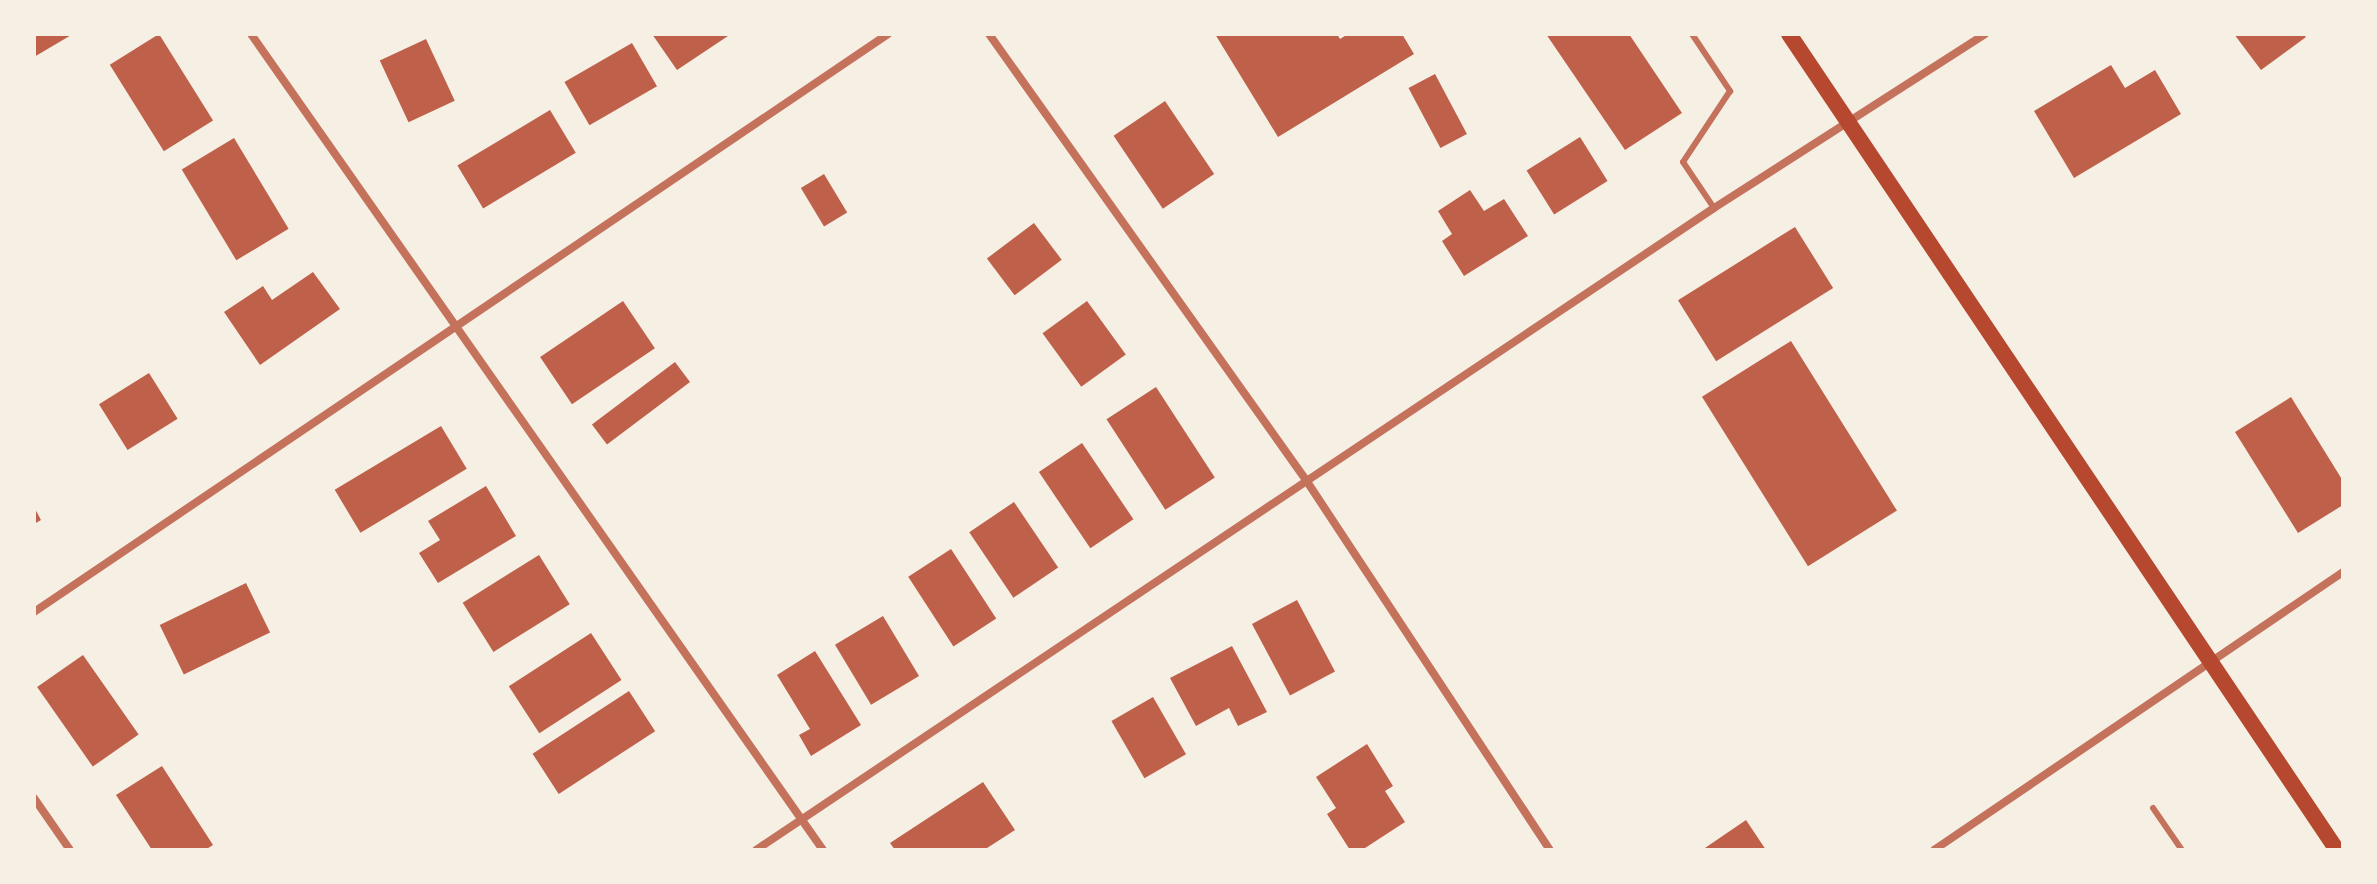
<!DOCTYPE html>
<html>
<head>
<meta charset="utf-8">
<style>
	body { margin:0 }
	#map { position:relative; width:2377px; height:884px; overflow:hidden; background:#f6efe4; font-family:"Asap Condensed",sans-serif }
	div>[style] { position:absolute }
	.building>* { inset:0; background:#bf614a; transform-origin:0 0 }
	.service>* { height:6px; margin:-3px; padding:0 3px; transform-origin:3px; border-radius:3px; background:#c5725c }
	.minor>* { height:8px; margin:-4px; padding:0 4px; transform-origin:4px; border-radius:4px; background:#c5725c }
	.secondary>* { height:16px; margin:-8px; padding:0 8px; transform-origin:8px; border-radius:8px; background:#b5482f }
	span { translate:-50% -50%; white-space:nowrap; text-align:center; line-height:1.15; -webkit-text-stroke:6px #f6efe4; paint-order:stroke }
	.frame { position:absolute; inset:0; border:36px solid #f6efe4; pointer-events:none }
</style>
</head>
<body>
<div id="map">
	<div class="building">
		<div style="clip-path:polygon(34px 34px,73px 34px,34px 57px)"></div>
		<div style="left:159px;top:34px;width:102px;height:58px;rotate:58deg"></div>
		<div style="clip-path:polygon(652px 34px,731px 34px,677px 70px)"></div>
		<div style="clip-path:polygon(1215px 34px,1337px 34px,1340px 39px,1348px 34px,1402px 34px,1414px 54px,1278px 137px)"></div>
		<div style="clip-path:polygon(1546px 34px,1629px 34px,1682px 113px,1625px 150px)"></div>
		<div style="clip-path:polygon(2234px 34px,2303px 34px,2306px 37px,2261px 70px)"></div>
		<div style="left:426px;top:39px;width:68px;height:51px;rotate:65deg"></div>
		<div style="left:632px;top:43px;width:50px;height:78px;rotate:60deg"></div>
		<div style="clip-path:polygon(2111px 65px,2125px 88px,2155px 70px,2181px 114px,2074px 178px,2034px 111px)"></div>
		<div style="left:1435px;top:74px;width:68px;height:30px;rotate:62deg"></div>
		<div style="left:1165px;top:101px;width:88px;height:62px;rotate:56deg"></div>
		<div style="left:550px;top:110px;width:50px;height:108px;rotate:59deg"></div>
		<div style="left:1580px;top:137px;width:52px;height:63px;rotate:58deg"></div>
		<div style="left:234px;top:138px;width:106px;height:61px;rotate:59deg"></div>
		<div style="left:824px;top:174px;width:45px;height:27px;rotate:59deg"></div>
		<div style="clip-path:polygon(1470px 190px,1484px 211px,1504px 199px,1528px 236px,1464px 276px,1442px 241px,1452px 234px,1438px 211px)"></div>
		<div style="left:1034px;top:223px;width:46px;height:59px;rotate:53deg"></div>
		<div style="left:1795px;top:227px;width:72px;height:138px;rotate:58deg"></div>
		<div style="clip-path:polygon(313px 272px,340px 309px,260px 365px,224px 312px,263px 286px,272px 300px)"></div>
		<div style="left:623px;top:301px;width:57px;height:100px;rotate:56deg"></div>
		<div style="left:1087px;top:301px;width:66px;height:55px;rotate:54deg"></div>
		<div style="left:1791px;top:341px;width:200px;height:105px;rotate:58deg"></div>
		<div style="left:675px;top:362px;width:25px;height:104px;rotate:53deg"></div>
		<div style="left:149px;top:373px;width:54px;height:59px;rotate:58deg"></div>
		<div style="left:1156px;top:387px;width:108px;height:59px;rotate:57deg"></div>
		<div style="clip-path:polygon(2291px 397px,2343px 481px,2343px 505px,2298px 533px,2235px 432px)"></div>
		<div style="left:441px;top:426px;width:50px;height:124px;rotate:59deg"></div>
		<div style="left:1082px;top:443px;width:92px;height:52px;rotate:56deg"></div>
		<div style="clip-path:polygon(486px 486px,516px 536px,438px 583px,419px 553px,440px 540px,428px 521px)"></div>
		<div style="left:1014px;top:502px;width:79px;height:54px;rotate:56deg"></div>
		<div style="clip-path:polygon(34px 507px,41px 520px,34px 524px)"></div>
		<div style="left:951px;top:549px;width:83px;height:51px;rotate:57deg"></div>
		<div style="left:539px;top:555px;width:58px;height:90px;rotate:58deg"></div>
		<div style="left:246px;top:583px;width:55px;height:96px;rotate:64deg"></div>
		<div style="left:1297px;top:600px;width:81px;height:51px;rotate:62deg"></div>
		<div style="left:883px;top:616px;width:70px;height:56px;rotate:59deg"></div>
		<div style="left:591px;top:633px;width:56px;height:98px;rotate:57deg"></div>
		<div style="clip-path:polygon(1232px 646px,1267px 712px,1238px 726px,1229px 708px,1196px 726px,1170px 678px)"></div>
		<div style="clip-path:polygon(815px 651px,861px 725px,811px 756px,799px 735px,810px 729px,777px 675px)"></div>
		<div style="left:83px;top:655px;width:97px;height:56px;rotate:55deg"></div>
		<div style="left:629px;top:691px;width:48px;height:115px;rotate:57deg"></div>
		<div style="left:1153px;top:697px;width:66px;height:48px;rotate:60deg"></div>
		<div style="clip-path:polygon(1367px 744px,1393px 786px,1385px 791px,1405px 822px,1362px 850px,1350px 850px,1327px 814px,1336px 808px,1316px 777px)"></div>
		<div style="clip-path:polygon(162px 766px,213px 845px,205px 850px,152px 850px,116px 795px)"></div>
		<div style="clip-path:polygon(983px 782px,1015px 830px,984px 850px,895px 850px,890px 843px)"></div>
		<div style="clip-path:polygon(1746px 820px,1766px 850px,1702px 850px)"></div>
	</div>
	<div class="service">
		<div style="left:1692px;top:34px;width:69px;rotate:56.3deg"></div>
		<div style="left:1730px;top:91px;width:85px;rotate:123.5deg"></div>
		<div style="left:1683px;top:162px;width:55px;rotate:56deg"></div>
		<div style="left:2153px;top:808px;width:51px;rotate:55.4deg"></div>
	</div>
	<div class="minor">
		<div style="left:251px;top:34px;width:997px;rotate:54.97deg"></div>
		<div style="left:989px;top:34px;width:547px;rotate:54.6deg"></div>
		<div style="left:1306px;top:480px;width:443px;rotate:56.6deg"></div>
		<div style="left:34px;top:612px;width:1031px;rotate:-34.09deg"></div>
		<div style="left:34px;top:798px;width:63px;rotate:55.3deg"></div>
		<div style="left:756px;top:850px;width:1153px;rotate:-33.83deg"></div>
		<div style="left:1714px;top:208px;width:322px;rotate:-32.7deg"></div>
		<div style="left:1934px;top:850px;width:495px;rotate:-34.2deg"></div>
	</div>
	<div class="secondary">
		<div style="left:1789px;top:34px;width:983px;rotate:56.12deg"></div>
	</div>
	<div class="frame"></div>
</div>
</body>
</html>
